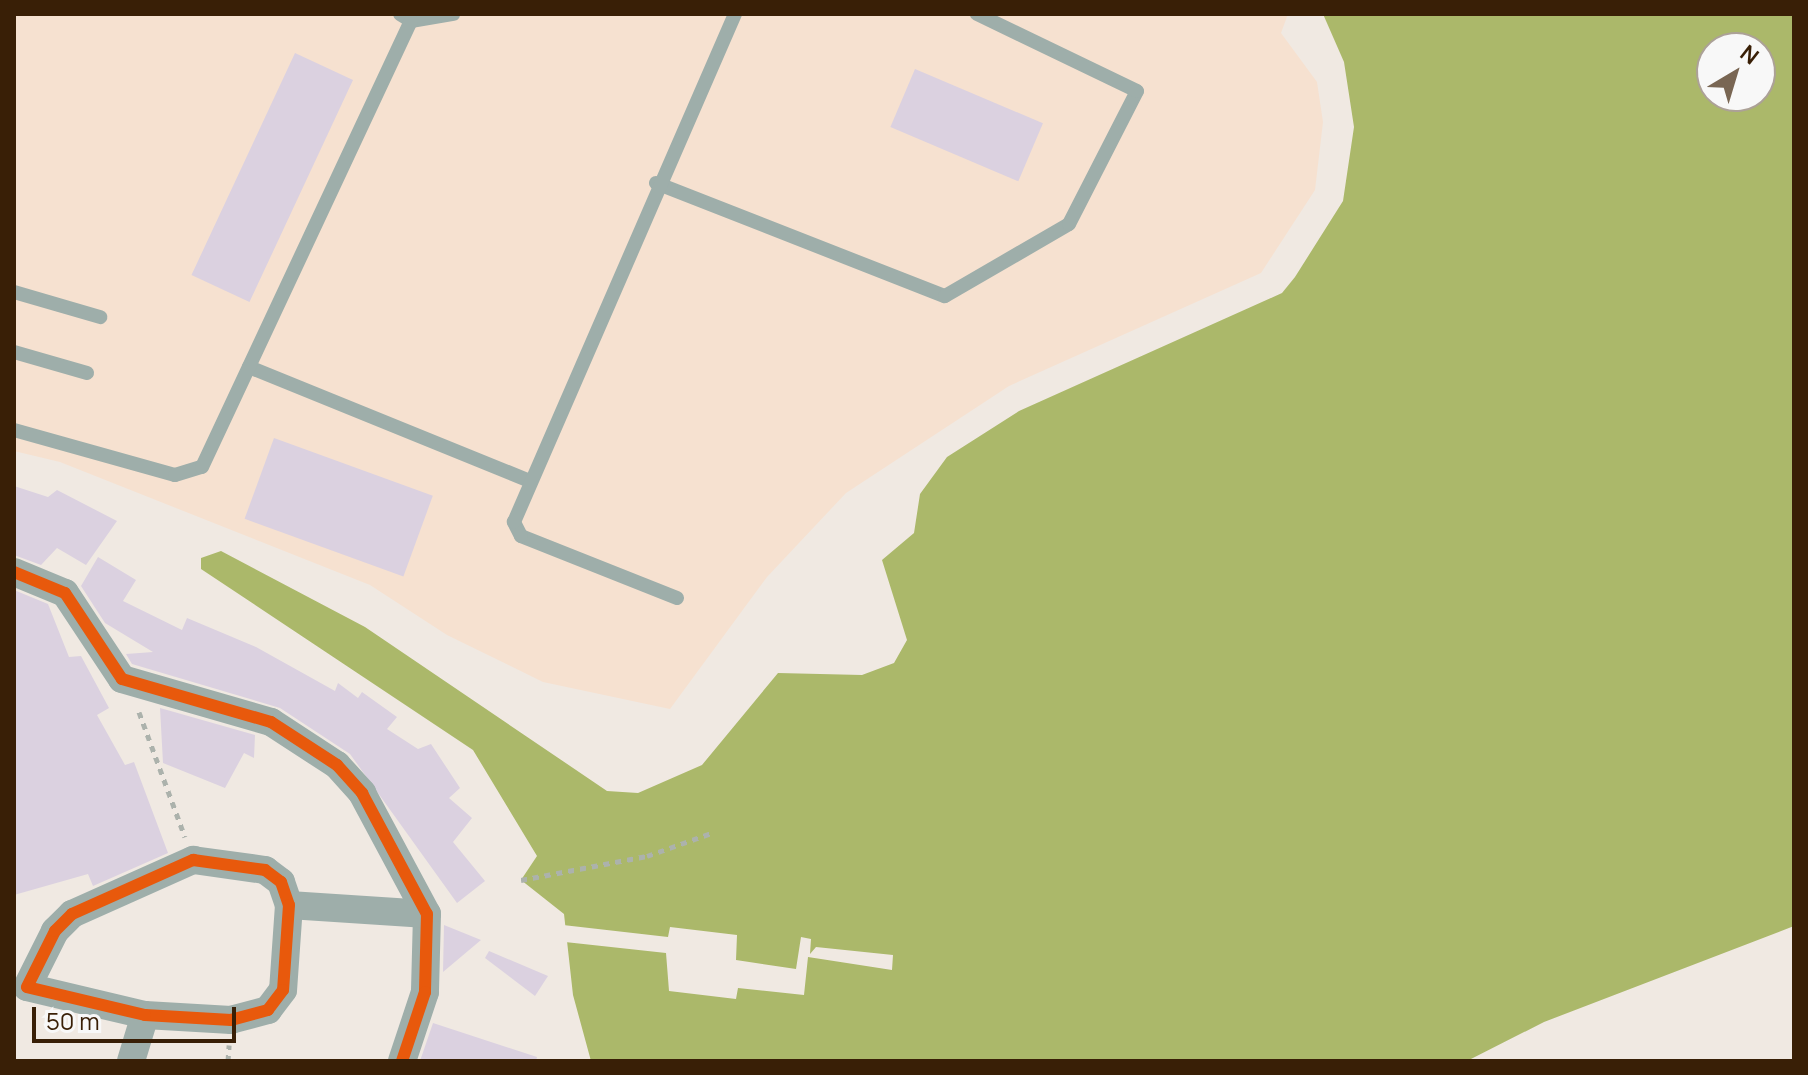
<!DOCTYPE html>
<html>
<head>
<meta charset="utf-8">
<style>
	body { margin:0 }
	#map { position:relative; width:1808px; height:1075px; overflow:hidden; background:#f0e9e2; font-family:Manrope,sans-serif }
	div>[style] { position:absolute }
	.built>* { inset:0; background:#f6e1d0 }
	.water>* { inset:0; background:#abb86a }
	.pier>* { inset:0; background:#f0e9e2 }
	.building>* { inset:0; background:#dbd1e0; transform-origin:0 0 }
	.path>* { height:5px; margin-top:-2.5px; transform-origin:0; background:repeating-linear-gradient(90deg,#acb2ac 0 6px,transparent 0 12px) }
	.lane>* { height:14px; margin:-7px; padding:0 7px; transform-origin:7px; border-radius:7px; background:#9eaeaa }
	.street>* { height:28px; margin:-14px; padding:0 14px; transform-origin:14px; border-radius:14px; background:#9eaeaa }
	.cycleway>* { height:12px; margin:-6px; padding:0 6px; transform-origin:6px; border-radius:6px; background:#e8590c }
	span { translate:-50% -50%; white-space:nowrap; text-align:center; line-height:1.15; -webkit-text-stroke:6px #f8f8f8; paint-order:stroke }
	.frame { position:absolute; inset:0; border:16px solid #391f06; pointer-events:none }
	.north { position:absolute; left:1696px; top:32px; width:80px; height:80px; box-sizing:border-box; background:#f8f8f8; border:2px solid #aca197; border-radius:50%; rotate:38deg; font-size:22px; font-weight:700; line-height:32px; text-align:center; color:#391f06 }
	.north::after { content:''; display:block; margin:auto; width:28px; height:36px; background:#796653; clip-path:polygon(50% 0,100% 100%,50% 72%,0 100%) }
	.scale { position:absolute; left:32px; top:1007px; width:204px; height:36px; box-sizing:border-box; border:4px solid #391f06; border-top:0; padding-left:10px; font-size:24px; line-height:28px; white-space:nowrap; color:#391f06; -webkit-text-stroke:6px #f8f8f8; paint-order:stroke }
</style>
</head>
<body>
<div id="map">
	<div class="built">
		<div style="clip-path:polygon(14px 14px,1288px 14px,1281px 33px,1317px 82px,1323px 122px,1315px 190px,1261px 273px,1009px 386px,846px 493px,767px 577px,670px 709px,543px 682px,447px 635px,370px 585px,60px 462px,14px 451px)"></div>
	</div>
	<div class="water">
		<div style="clip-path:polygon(evenodd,1323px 14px,1794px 14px,1794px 926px,1544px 1022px,1467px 1061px,591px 1061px,573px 995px,564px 914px,521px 880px,537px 856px,473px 750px,201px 569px,201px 558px,221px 551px,365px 627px,607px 791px,638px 793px,702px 765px,778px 673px,862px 675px,894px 663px,907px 640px,882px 560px,914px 533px,920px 494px,947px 457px,1019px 411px,1282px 293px,1295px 277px,1343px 201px,1354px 127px,1344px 62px,1323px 14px,1712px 48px,1760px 48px,1760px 96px,1712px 96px,1712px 48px)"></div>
	</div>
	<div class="pier">
		<div style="clip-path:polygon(563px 925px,668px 937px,670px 927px,737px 935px,736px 960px,796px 969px,801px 937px,811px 939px,810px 954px,816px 947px,893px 955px,892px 970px,808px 957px,804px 995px,738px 988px,736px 999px,669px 991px,666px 953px,565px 942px)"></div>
	</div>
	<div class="building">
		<div style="left:295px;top:53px;width:64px;height:245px;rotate:25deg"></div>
		<div style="left:915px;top:69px;width:139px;height:63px;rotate:23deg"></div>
		<div style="left:274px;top:438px;width:169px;height:86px;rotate:20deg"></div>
		<div style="clip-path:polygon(14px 486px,48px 497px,57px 490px,117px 521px,86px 565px,57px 548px,41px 565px,14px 555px)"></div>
		<div style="clip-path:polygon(98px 557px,136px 580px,123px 601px,182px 630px,187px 618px,256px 647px,335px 691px,338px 683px,358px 698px,362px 692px,397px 717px,387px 729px,418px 749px,431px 744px,460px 788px,449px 798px,472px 818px,453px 842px,485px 881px,457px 903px,350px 754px,280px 708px,132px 664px,126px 654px,153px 652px,105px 623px,81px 586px)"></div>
		<div style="clip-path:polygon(14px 590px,48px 604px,69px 657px,81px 656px,109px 708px,97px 715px,125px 765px,134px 762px,168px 853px,93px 886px,88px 874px,14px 895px)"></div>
		<div style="clip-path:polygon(160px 708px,255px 735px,254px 758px,244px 753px,225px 788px,163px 763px)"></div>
		<div style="clip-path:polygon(444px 925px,481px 940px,443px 972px)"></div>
		<div style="clip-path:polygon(489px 951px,548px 976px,535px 996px,485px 958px)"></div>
		<div style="clip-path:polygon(433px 1023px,537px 1057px,536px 1061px,420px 1061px)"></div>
	</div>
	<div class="path">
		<div style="left:139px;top:712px;width:133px;rotate:69.8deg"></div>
		<div style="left:521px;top:880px;width:128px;rotate:-10.8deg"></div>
		<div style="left:647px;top:856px;width:71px;rotate:-19.7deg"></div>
		<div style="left:228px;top:1061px;width:16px;rotate:-86deg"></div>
	</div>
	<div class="lane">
		<div style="left:400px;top:14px;width:13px;rotate:32deg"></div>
		<div style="left:411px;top:21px;width:43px;rotate:-9.5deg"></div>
		<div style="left:656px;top:183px;width:310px;rotate:21.4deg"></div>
		<div style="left:945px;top:296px;width:143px;rotate:-30.1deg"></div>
		<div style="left:1069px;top:224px;width:149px;rotate:-62.9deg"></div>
		<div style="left:1137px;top:91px;width:178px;rotate:-154.3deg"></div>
		<div style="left:14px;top:292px;width:90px;rotate:16.2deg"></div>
		<div style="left:14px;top:352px;width:76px;rotate:16deg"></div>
		<div style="left:249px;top:367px;width:303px;rotate:22.1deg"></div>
		<div style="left:14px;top:430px;width:167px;rotate:15.6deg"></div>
		<div style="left:175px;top:475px;width:28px;rotate:-17deg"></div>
		<div style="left:202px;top:467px;width:493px;rotate:-64.9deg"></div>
		<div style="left:677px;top:598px;width:168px;rotate:-158.3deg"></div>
		<div style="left:521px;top:536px;width:16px;rotate:-117deg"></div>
		<div style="left:514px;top:522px;width:554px;rotate:-66.49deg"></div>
	</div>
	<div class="street">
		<div style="left:14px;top:572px;width:55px;rotate:22.4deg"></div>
		<div style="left:65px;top:593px;width:103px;rotate:56.5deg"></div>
		<div style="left:122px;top:679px;width:155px;rotate:16.1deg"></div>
		<div style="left:271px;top:722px;width:79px;rotate:33.1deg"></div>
		<div style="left:337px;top:765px;width:38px;rotate:48deg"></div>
		<div style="left:362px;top:793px;width:137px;rotate:61.8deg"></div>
		<div style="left:427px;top:914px;width:78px;rotate:91.5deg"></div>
		<div style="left:425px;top:992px;width:73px;rotate:108.4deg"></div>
		<div style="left:193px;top:860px;width:73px;rotate:7.9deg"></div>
		<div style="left:265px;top:870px;width:20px;rotate:37deg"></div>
		<div style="left:281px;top:882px;width:24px;rotate:71deg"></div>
		<div style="left:289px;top:905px;width:85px;rotate:94deg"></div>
		<div style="left:283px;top:990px;width:25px;rotate:127deg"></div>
		<div style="left:268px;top:1010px;width:38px;rotate:165deg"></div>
		<div style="left:231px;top:1020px;width:86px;rotate:-176.7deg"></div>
		<div style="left:145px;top:1015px;width:121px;rotate:-166.7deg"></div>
		<div style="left:27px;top:987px;width:63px;rotate:-63.4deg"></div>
		<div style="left:55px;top:931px;width:24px;rotate:-45deg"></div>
		<div style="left:72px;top:914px;width:133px;rotate:-24.1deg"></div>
		<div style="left:289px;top:905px;width:138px;rotate:3.7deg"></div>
		<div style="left:131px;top:1061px;width:48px;rotate:-73.1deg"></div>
	</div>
	<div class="cycleway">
		<div style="left:14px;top:572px;width:55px;rotate:22.4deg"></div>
		<div style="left:65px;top:593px;width:103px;rotate:56.5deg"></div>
		<div style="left:122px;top:679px;width:155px;rotate:16.1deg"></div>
		<div style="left:271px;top:722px;width:79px;rotate:33.1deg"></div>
		<div style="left:337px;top:765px;width:38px;rotate:48deg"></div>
		<div style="left:362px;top:793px;width:137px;rotate:61.8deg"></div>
		<div style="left:427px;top:914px;width:78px;rotate:91.5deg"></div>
		<div style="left:425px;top:992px;width:73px;rotate:108.4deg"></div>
		<div style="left:193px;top:860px;width:73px;rotate:7.9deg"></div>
		<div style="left:265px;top:870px;width:20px;rotate:37deg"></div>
		<div style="left:281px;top:882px;width:24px;rotate:71deg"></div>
		<div style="left:289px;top:905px;width:85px;rotate:94deg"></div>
		<div style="left:283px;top:990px;width:25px;rotate:127deg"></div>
		<div style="left:268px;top:1010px;width:38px;rotate:165deg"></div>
		<div style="left:231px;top:1020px;width:86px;rotate:-176.7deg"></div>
		<div style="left:145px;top:1015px;width:121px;rotate:-166.7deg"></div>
		<div style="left:27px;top:987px;width:63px;rotate:-63.4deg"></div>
		<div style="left:55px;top:931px;width:24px;rotate:-45deg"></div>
		<div style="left:72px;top:914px;width:133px;rotate:-24.1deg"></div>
	</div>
	<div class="frame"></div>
	<div class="north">N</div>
	<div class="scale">50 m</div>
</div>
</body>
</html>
